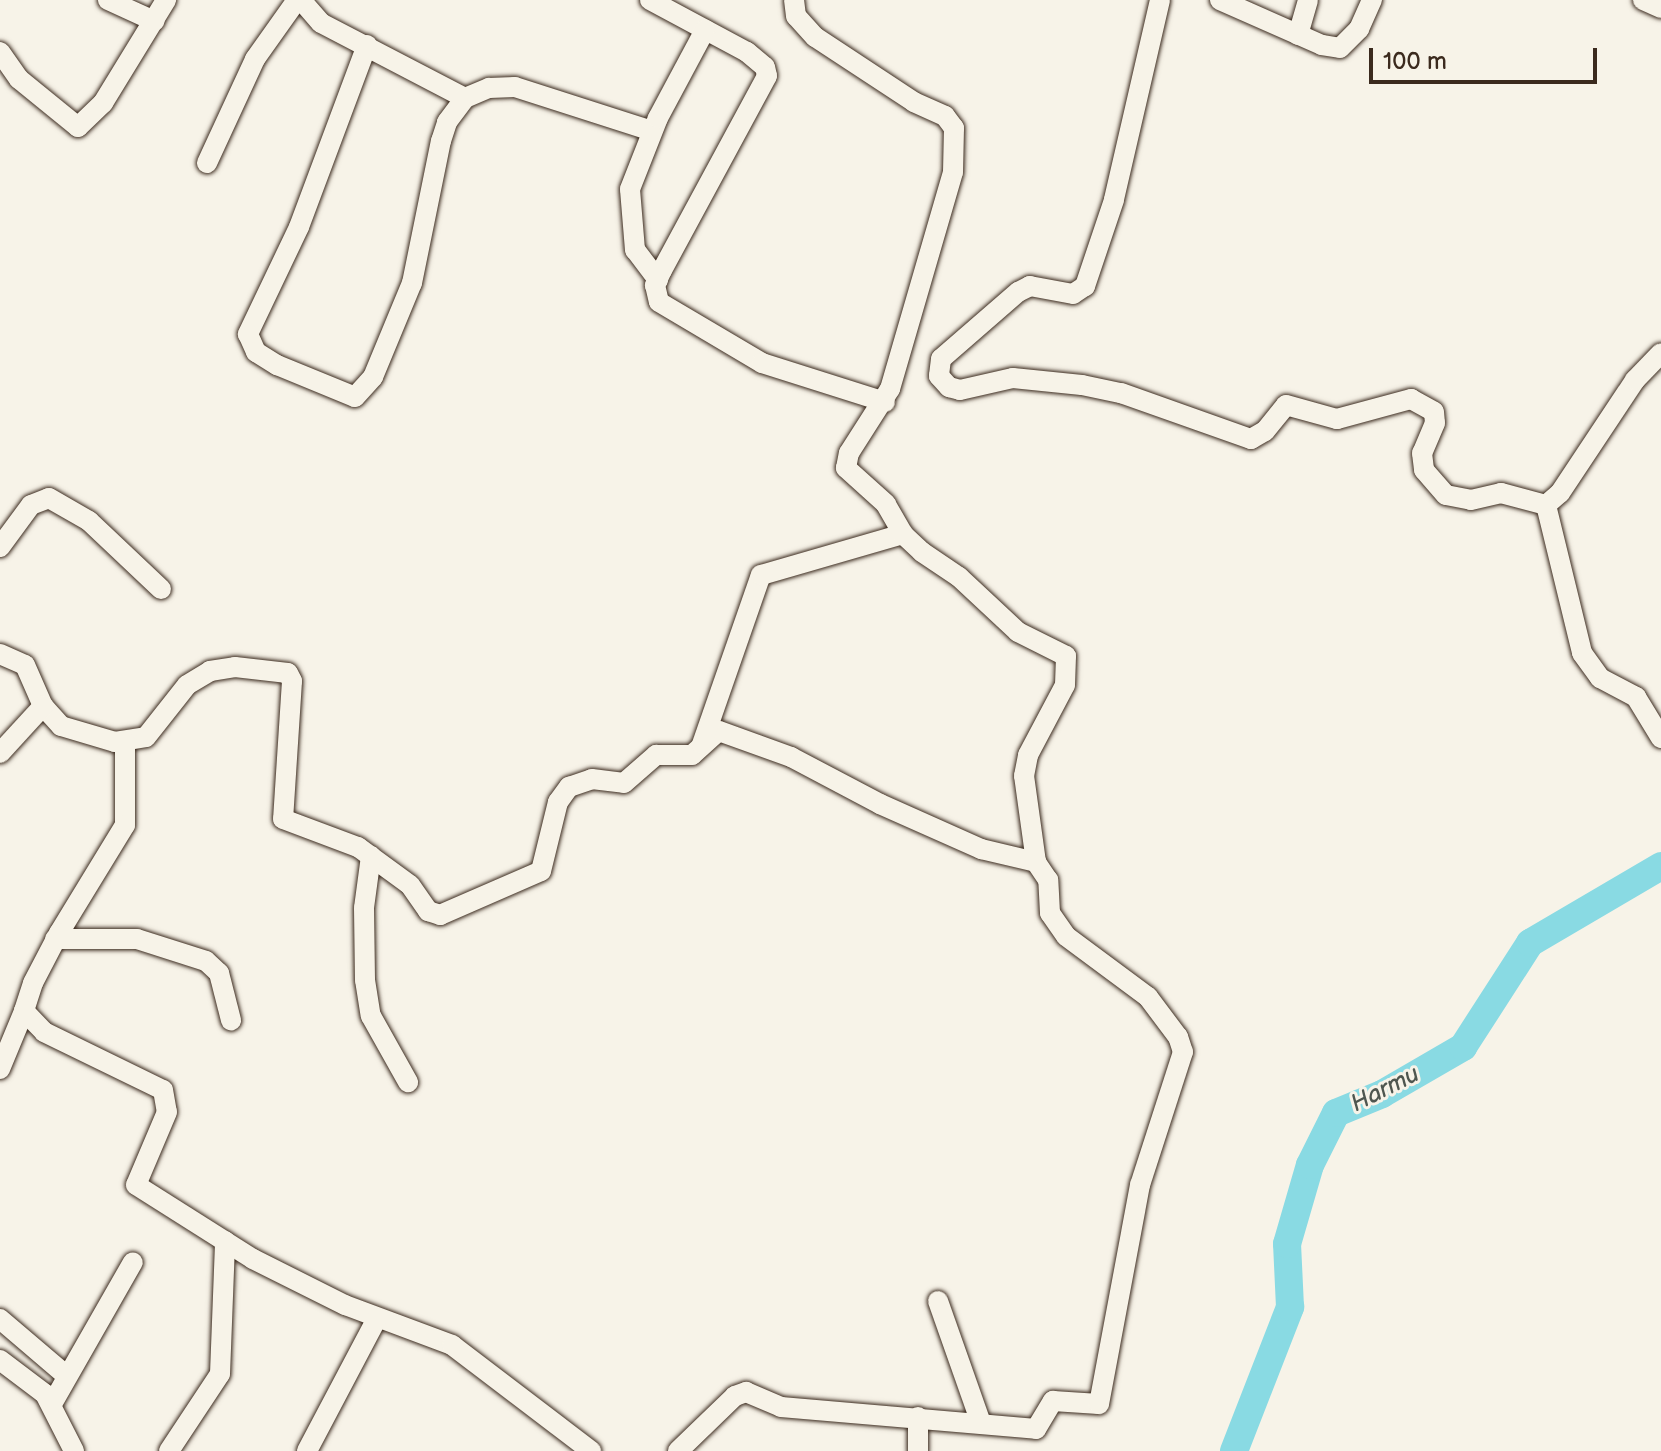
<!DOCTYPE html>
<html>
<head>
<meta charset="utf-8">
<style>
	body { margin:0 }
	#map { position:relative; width:1661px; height:1451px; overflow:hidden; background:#f7f3e8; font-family:"Balsamiq Sans",sans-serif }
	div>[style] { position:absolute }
	.river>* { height:28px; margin:-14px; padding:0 14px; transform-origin:14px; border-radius:14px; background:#89dae3 }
	.roads { filter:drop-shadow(0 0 2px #3b2a1e) drop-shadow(0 0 2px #3b2a1e) }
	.minor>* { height:20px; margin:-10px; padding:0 10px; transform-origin:10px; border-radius:10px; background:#f7f3e8 }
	span { translate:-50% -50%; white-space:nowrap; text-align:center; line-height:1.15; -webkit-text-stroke:6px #f7f3e8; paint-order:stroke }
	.water-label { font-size:24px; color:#4e564f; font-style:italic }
	.scale { position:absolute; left:1369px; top:48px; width:228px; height:36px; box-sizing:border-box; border:4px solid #3b2a1e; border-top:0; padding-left:10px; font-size:24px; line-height:28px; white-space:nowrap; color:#3b2a1e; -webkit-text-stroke:6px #f7f3e8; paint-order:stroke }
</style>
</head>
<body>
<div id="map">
	<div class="river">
		<div style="left:1234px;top:1451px;width:155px;rotate:-68.7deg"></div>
		<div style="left:1290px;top:1307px;width:63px;rotate:-92.7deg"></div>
		<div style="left:1287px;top:1244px;width:82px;rotate:-73.8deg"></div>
		<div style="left:1310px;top:1165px;width:58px;rotate:-63.4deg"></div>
		<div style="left:1336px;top:1113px;width:50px;rotate:-22.4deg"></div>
		<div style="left:1382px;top:1094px;width:94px;rotate:-30.1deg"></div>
		<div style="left:1463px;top:1047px;width:124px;rotate:-57.2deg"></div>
		<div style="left:1530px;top:943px;width:152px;rotate:-30.4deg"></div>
	</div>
	<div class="roads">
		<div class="minor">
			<div style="left:108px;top:0;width:51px;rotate:24.5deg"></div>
			<div style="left:301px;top:0;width:30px;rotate:49deg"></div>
			<div style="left:321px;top:23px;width:162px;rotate:27.5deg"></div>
			<div style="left:650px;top:0;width:110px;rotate:28.2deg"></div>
			<div style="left:747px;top:52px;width:23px;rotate:40deg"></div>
			<div style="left:765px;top:67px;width:9px;rotate:77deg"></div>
			<div style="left:767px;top:76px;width:221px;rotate:118.4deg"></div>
			<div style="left:662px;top:270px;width:17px;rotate:115deg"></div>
			<div style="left:655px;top:285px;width:17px;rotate:77deg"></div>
			<div style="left:659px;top:302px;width:120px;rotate:30.6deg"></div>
			<div style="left:762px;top:363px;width:129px;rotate:17.6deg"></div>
			<div style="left:1160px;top:0;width:205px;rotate:103deg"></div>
			<div style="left:1114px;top:200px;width:91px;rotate:108.6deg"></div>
			<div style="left:1085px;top:286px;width:14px;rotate:146deg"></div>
			<div style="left:1073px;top:294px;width:44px;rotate:-169.5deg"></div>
			<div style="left:1030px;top:286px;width:13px;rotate:153deg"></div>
			<div style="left:1018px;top:292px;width:102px;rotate:139deg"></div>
			<div style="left:941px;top:359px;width:17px;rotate:97deg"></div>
			<div style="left:939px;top:376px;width:15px;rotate:48deg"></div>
			<div style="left:949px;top:387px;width:11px;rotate:15deg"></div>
			<div style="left:960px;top:390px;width:54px;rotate:-12.8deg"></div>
			<div style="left:1013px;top:378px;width:69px;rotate:5.8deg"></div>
			<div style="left:1082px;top:385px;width:40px;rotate:12deg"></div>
			<div style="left:1121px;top:393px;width:138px;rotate:19.5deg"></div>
			<div style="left:1251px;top:439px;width:16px;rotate:-30deg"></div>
			<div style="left:1265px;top:431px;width:33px;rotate:-51deg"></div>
			<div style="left:1286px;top:405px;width:53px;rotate:15.4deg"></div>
			<div style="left:1337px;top:419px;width:77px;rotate:-15.1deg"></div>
			<div style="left:1411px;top:399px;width:26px;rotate:29deg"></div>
			<div style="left:1434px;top:412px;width:11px;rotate:85deg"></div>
			<div style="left:1435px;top:423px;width:33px;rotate:113deg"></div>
			<div style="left:1422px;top:453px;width:17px;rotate:83deg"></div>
			<div style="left:1424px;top:470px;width:33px;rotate:49deg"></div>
			<div style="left:1446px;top:495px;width:25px;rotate:11deg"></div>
			<div style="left:1471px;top:500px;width:31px;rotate:-13deg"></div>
			<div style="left:1501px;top:493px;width:47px;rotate:14.9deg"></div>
			<div style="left:1546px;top:505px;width:18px;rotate:-41deg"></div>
			<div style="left:1560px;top:493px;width:136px;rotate:-56.4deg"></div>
			<div style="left:1635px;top:380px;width:37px;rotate:-46deg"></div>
			<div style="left:1220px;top:0;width:111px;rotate:23.8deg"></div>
			<div style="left:1322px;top:45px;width:18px;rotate:9deg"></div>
			<div style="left:1340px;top:48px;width:27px;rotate:-45deg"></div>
			<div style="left:1359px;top:29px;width:32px;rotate:-66deg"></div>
			<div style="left:1643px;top:0;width:20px;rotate:24deg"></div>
			<div style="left:1298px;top:35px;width:36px;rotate:-74deg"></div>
			<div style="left:367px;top:45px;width:194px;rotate:110.5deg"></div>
			<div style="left:299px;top:227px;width:119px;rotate:115.5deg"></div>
			<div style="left:248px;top:334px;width:20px;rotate:66deg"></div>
			<div style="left:256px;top:352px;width:25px;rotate:32deg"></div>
			<div style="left:277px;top:365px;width:84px;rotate:22.3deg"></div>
			<div style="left:355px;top:397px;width:27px;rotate:-48deg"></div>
			<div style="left:373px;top:377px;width:102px;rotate:-67.5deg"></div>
			<div style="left:412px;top:283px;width:145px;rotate:-78.5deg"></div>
			<div style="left:441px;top:141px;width:20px;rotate:-72deg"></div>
			<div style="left:447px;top:122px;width:30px;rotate:-53deg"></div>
			<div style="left:465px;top:98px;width:26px;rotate:-23deg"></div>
			<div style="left:489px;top:88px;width:26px;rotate:-2deg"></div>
			<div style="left:515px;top:87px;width:144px;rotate:17.8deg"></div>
			<div style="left:0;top:52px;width:33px;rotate:55deg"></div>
			<div style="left:19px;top:79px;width:76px;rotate:39.1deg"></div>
			<div style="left:78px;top:127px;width:35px;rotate:-44deg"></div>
			<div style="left:103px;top:103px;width:121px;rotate:-58.5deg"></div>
			<div style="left:207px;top:163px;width:115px;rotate:-65.2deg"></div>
			<div style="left:255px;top:59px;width:72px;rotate:-54.6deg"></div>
			<div style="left:658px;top:280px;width:38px;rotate:-127deg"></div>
			<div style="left:635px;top:250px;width:61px;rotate:-94.7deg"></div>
			<div style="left:630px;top:189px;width:76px;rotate:-68.5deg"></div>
			<div style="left:658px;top:118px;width:100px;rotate:-61.9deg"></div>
			<div style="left:1546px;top:505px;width:152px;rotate:76.3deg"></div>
			<div style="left:1582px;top:653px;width:31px;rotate:54deg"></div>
			<div style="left:1600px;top:678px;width:41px;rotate:27.8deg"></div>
			<div style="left:1636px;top:697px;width:48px;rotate:58.6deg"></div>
			<div style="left:0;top:547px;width:52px;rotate:-53.6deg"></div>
			<div style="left:31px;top:505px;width:19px;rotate:-21deg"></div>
			<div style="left:49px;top:498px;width:46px;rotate:29.9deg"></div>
			<div style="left:89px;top:521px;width:99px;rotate:43.4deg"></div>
			<div style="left:0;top:654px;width:27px;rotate:24deg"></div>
			<div style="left:25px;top:665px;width:45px;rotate:66.3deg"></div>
			<div style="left:43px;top:706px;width:27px;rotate:48deg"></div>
			<div style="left:61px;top:726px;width:56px;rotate:16.5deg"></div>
			<div style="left:115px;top:742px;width:31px;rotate:-9deg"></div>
			<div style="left:146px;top:737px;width:66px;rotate:-51.7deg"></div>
			<div style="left:187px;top:685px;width:27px;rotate:-31deg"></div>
			<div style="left:210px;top:671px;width:25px;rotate:-9deg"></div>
			<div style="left:235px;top:667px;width:53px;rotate:6.5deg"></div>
			<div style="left:288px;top:673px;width:9px;rotate:63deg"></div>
			<div style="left:292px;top:681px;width:138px;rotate:93.7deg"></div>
			<div style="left:283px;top:819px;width:80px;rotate:20.5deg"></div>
			<div style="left:358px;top:847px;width:64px;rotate:36.2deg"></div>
			<div style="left:410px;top:885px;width:32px;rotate:55deg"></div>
			<div style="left:428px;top:911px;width:13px;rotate:18deg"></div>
			<div style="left:440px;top:915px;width:110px;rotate:-23.5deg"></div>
			<div style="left:541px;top:871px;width:71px;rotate:-76.2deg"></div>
			<div style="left:558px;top:802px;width:19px;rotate:-54deg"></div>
			<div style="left:569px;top:787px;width:24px;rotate:-19deg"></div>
			<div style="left:592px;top:779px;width:32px;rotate:7deg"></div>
			<div style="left:624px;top:783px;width:43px;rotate:-41.2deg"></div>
			<div style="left:656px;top:755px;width:36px"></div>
			<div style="left:692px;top:755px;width:36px;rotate:-42deg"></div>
			<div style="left:719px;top:731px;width:77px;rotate:19.9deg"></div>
			<div style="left:791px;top:757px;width:101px;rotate:27.8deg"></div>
			<div style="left:880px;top:804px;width:111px;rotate:24deg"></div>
			<div style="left:981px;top:849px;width:57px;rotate:13.3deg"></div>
			<div style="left:125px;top:742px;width:83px;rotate:90deg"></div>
			<div style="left:125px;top:825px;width:127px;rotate:121.4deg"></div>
			<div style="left:59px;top:933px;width:56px;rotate:117.5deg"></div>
			<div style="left:33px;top:983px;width:29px;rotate:108deg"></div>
			<div style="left:24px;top:1011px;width:29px;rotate:46deg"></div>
			<div style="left:44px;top:1032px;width:132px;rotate:26deg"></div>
			<div style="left:163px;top:1090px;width:22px;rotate:80deg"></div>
			<div style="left:167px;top:1112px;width:79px;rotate:113deg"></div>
			<div style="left:136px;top:1185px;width:138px;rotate:32.3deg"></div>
			<div style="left:253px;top:1259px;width:103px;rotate:26.6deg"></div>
			<div style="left:345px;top:1305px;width:114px;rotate:20.5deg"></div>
			<div style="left:452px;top:1345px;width:175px;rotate:37.3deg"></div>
			<div style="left:702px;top:744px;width:179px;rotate:-70.8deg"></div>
			<div style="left:761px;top:575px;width:148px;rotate:-16.1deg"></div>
			<div style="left:0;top:753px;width:64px;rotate:-47.5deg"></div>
			<div style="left:371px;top:856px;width:52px;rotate:97.7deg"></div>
			<div style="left:364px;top:908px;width:72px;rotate:89.2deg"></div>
			<div style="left:365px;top:980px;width:36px;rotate:81deg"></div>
			<div style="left:371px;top:1016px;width:76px;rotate:60.7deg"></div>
			<div style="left:55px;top:939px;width:82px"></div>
			<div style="left:137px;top:939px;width:72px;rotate:17.7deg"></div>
			<div style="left:206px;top:961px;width:18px;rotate:43deg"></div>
			<div style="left:219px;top:973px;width:49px;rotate:75.7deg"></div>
			<div style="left:0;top:1069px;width:63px;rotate:-67.5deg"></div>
			<div style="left:938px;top:1301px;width:129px;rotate:70.6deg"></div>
			<div style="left:0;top:1319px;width:88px;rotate:40.4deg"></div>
			<div style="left:0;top:1360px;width:56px;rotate:37.1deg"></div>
			<div style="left:45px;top:1394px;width:64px;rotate:63deg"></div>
			<div style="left:52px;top:1404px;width:163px;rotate:-60.3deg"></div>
			<div style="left:169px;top:1451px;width:92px;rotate:-56.5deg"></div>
			<div style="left:220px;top:1374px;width:133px;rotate:-87.8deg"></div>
			<div style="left:307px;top:1451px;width:150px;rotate:-62.2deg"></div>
			<div style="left:678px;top:1451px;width:79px;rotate:-44deg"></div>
			<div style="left:735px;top:1396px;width:12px;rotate:-20deg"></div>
			<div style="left:746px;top:1392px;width:38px;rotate:23deg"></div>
			<div style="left:781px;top:1407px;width:256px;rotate:4.9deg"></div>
			<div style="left:1036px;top:1429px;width:33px;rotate:-59deg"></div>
			<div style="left:1053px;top:1401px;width:46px;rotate:3.7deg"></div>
			<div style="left:1099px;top:1404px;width:223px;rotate:-79.4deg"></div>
			<div style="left:1140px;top:1185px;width:140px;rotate:-72.1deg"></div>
			<div style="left:1183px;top:1052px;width:16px;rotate:-108deg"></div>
			<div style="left:1178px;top:1037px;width:50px;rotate:-126.9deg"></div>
			<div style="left:1148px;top:997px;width:102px;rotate:-143.4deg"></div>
			<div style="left:1066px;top:936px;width:28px;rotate:-125deg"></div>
			<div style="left:1050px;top:913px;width:33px;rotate:-93deg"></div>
			<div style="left:1048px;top:880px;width:22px;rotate:-124deg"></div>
			<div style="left:1036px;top:862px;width:87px;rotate:-97.9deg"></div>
			<div style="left:1024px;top:776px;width:21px;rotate:-79deg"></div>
			<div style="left:1028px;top:755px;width:79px;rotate:-62.1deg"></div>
			<div style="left:1065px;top:685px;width:29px;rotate:-88deg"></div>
			<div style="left:1066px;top:656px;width:54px;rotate:-153.4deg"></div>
			<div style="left:1018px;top:632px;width:81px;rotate:-137deg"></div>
			<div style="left:959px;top:577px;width:45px;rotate:-146deg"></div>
			<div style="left:922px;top:552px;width:26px;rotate:-137deg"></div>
			<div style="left:903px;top:534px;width:34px;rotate:-120deg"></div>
			<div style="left:886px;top:504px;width:54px;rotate:-138deg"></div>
			<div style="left:846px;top:468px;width:15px;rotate:-79deg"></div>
			<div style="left:849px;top:453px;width:76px;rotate:-57.4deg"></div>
			<div style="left:890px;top:389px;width:226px;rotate:-73.8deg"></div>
			<div style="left:953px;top:172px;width:44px;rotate:-88.7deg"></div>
			<div style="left:954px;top:128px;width:15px;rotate:-127deg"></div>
			<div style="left:945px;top:116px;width:34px;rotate:-156deg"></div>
			<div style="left:914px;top:102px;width:118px;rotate:-146.7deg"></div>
			<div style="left:815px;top:37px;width:28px;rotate:-132deg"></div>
			<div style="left:796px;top:16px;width:16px;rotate:-97deg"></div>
			<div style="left:918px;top:1451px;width:34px;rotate:-90deg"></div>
		</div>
	</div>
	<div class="water-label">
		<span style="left:1385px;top:1089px;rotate:-27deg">Harmu</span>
	</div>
	<div class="scale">100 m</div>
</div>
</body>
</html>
